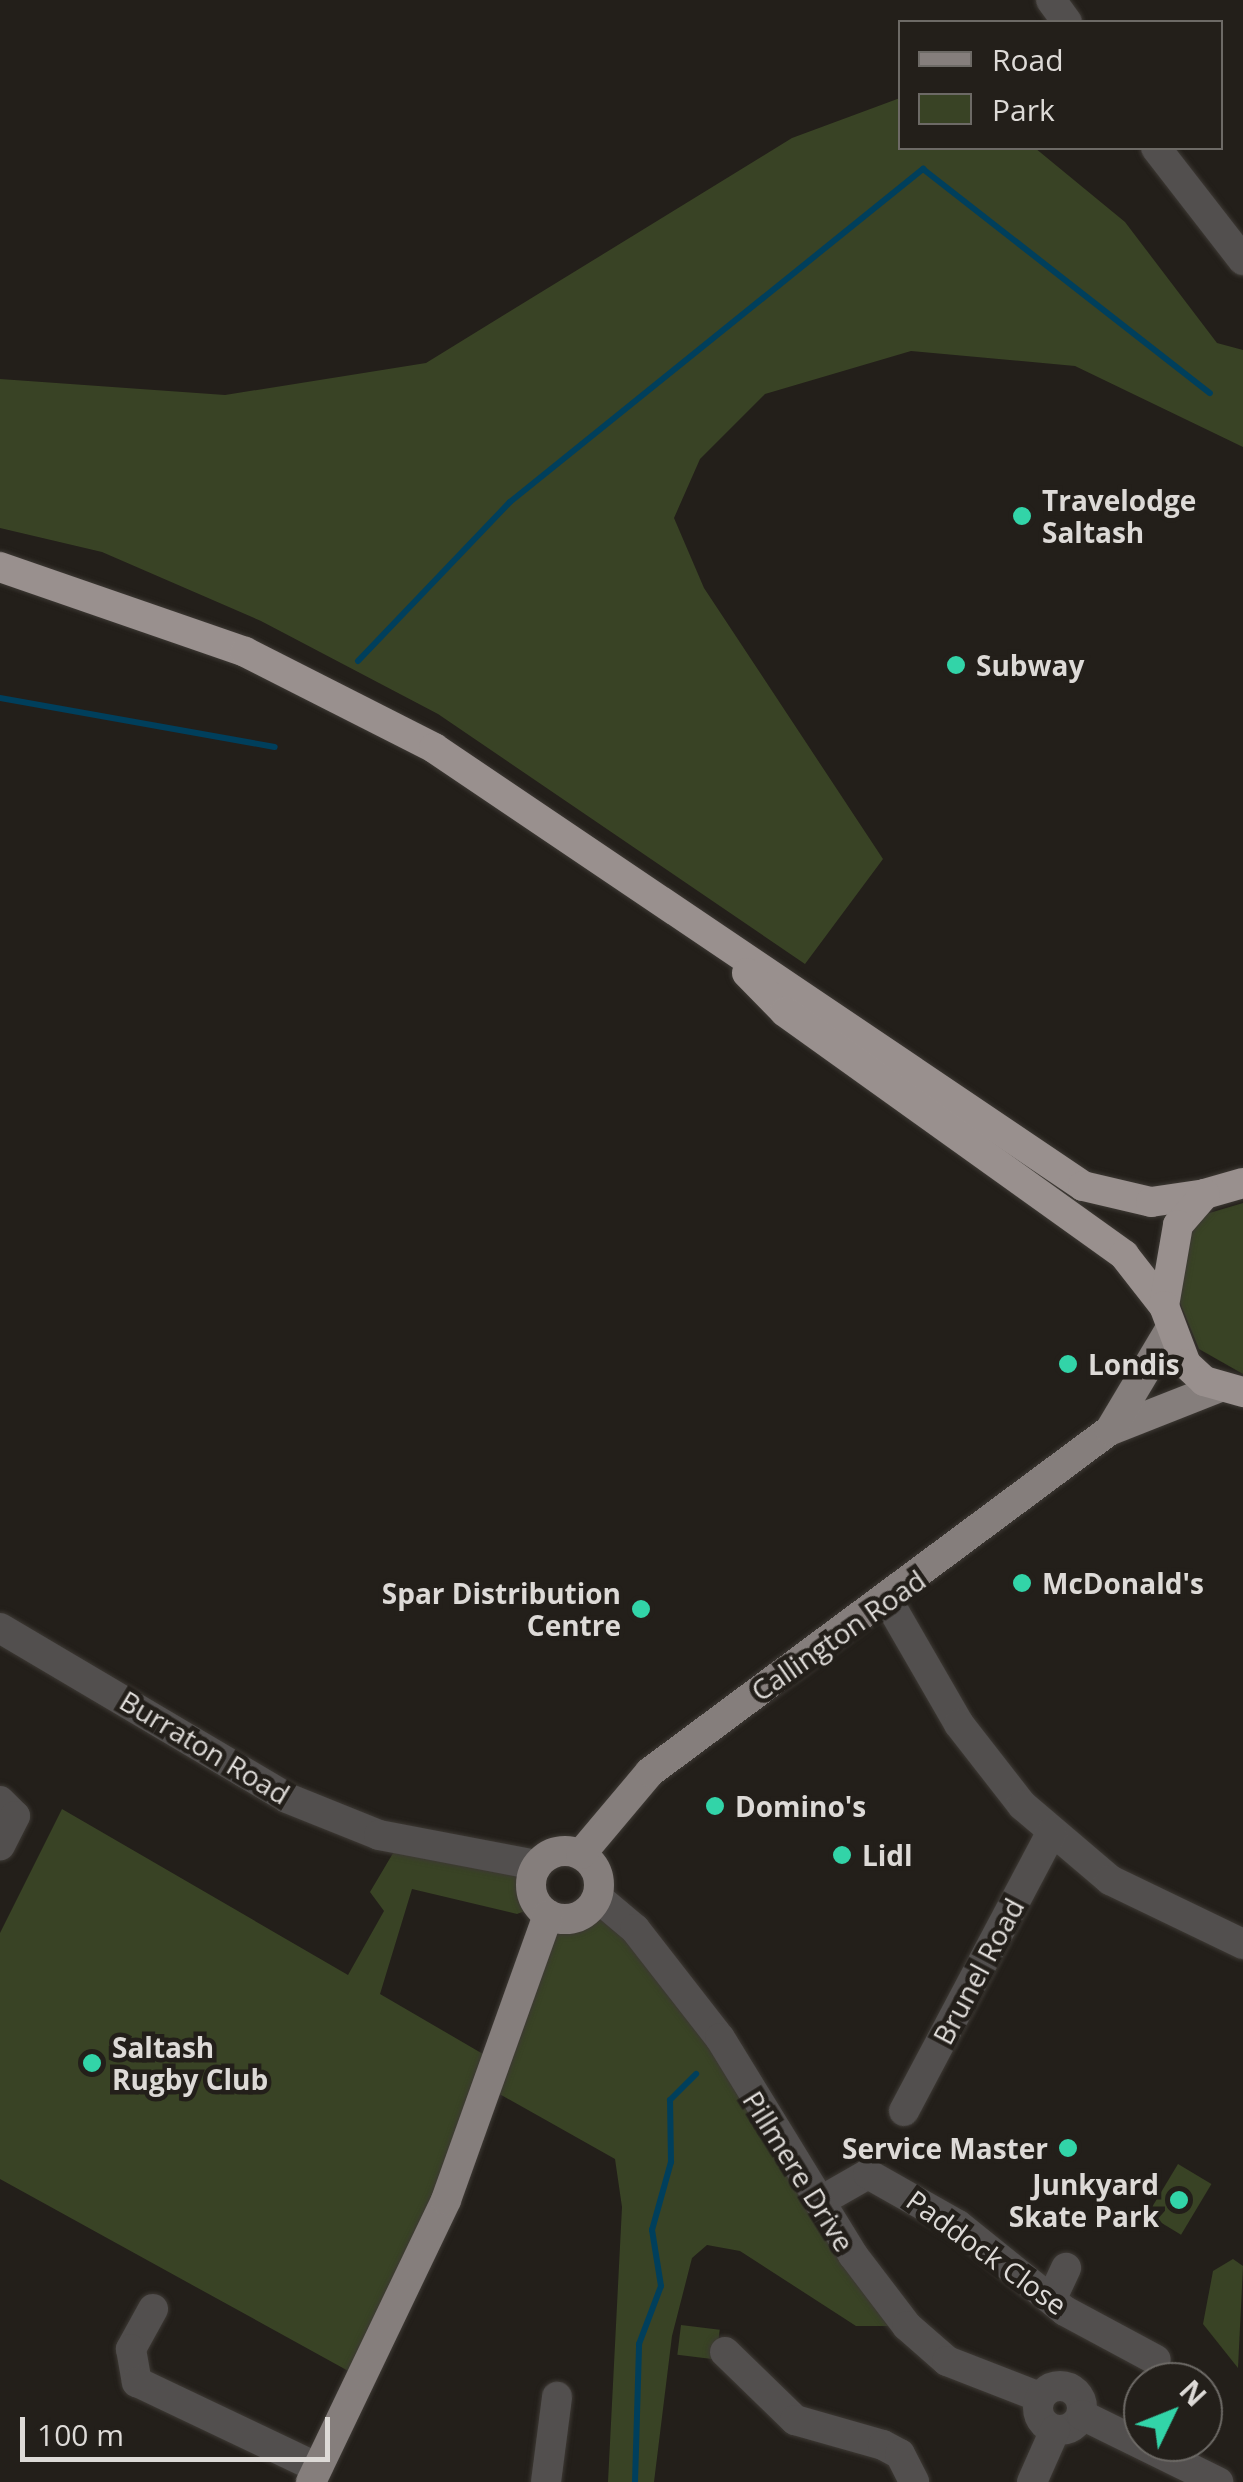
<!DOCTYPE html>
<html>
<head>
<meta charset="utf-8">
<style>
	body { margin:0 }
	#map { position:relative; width:1243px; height:2482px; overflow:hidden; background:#231f1a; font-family:"Open Sans",sans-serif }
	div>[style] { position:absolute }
	.green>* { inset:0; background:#394325; transform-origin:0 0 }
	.stream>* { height:6px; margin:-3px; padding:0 3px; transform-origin:3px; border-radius:3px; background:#003f5c }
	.roads { filter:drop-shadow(0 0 2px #3d3934) drop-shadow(0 0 2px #3d3934) }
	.minor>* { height:30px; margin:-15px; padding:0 15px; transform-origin:15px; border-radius:15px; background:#524f4e }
	.minor>.ring { margin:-15px; padding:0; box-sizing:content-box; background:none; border:30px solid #524f4e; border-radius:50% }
	.major>* { height:30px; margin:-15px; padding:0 15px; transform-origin:15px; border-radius:15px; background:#857e7c }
	.major>.ring { margin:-15px; padding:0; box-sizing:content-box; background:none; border:30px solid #857e7c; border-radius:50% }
	.highway>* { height:30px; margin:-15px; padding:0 15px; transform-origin:15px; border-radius:15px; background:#99908e }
	.dots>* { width:28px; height:28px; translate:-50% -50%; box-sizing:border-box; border:5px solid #231f1a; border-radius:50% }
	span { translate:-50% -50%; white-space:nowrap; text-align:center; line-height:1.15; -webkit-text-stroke:9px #231f1a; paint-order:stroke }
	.poi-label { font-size:28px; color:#dddad7; font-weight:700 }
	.left { translate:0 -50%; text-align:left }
	.right { translate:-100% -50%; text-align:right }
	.street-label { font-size:28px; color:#dddad7 }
	.legend { position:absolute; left:898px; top:20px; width:325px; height:130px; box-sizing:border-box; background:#231f1a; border:2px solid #6d6a66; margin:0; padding:12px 18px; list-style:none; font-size:30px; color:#dddad7 }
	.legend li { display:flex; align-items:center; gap:20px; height:50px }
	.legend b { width:50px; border:2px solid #6d6a66 }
	.north { position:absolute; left:1123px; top:2362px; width:100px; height:100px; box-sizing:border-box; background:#231f1a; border:2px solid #6d6a66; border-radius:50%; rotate:47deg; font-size:28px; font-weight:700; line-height:40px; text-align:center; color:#dddad7 }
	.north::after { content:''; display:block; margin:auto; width:35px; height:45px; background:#32d4a8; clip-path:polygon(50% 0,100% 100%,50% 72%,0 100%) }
	.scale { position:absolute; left:20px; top:2417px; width:310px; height:45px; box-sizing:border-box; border:5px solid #dddad7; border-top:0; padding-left:12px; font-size:30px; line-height:35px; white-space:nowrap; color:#dddad7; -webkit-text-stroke:8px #231f1a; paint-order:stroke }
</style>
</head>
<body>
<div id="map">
	<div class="green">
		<div style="clip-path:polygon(900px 98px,900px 148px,1035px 148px,1125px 222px,1217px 343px,1243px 350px,1243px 447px,1075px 366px,911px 351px,765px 394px,700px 459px,674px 518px,704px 588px,883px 859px,805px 964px,438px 714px,261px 621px,102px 552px,0 528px,0 379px,225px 395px,426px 363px,792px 138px)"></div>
		<div style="clip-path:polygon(1243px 1203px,1243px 1374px,1199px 1349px,1178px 1298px,1184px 1241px,1206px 1214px)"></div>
		<div style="clip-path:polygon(62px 1809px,348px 1975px,384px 1911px,370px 1892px,402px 1838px,531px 1876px,538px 1906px,517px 1914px,412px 1889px,380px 1994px,495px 2061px,562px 1919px,590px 1909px,626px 1920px,907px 2326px,856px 2326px,740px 2251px,707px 2245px,692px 2258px,672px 2336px,654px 2482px,608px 2482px,622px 2207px,615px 2159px,487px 2087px,361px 2378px,0 2179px,0 1933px)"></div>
		<div style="left:1178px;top:2164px;width:39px;height:59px;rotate:31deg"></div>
		<div style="clip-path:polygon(1233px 2259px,1243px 2266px,1238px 2368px,1203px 2324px,1213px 2271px)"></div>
		<div style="left:681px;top:2325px;width:39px;height:30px;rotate:7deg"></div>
	</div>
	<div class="stream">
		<div style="left:358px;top:661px;width:220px;rotate:-46.3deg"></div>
		<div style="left:510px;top:502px;width:531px;rotate:-38.88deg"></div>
		<div style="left:923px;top:169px;width:364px;rotate:38deg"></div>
		<div style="left:0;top:698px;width:279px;rotate:10.1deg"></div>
		<div style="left:635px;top:2482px;width:138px;rotate:-88.3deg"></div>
		<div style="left:639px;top:2344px;width:62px;rotate:-69.2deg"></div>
		<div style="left:661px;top:2286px;width:57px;rotate:-99.1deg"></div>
		<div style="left:652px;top:2230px;width:71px;rotate:-74.4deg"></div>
		<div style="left:671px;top:2162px;width:62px;rotate:-90.9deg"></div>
		<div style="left:670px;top:2100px;width:37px;rotate:-45deg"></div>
	</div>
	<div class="roads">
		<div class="minor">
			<div style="left:1051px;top:0;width:27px;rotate:54deg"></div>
			<div style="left:1156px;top:148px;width:142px;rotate:52.2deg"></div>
			<div style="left:888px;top:1601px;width:142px;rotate:60deg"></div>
			<div style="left:959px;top:1724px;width:103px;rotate:52.1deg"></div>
			<div style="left:1022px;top:1805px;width:116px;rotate:40.4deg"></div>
			<div style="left:1110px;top:1880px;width:148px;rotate:25.7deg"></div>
			<div style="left:0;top:1628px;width:334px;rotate:30.6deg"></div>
			<div style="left:287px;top:1798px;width:99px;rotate:21.9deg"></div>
			<div style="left:379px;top:1835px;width:160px;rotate:10.8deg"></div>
			<div style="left:0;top:1801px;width:21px;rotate:45deg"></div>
			<div style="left:15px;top:1816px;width:33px;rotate:117deg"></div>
			<div style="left:597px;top:1897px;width:50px;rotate:40.1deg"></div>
			<div style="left:635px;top:1929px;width:138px;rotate:52.1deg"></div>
			<div style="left:720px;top:2038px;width:255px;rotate:58.5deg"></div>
			<div style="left:853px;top:2255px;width:89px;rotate:52.7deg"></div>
			<div style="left:907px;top:2326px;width:53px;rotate:41.2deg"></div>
			<div style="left:947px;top:2361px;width:100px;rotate:21.2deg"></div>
			<div style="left:904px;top:2111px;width:316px;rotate:-62.1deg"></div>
			<div style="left:819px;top:2202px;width:56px;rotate:-29.7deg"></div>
			<div style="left:868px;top:2174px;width:103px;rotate:29.5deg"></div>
			<div style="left:958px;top:2225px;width:137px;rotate:38.8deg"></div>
			<div style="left:1065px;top:2311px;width:103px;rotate:28.3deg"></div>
			<div style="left:1053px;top:2296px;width:31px;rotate:-65deg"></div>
			<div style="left:153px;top:2309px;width:46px;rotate:118.8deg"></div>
			<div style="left:131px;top:2349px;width:34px;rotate:80deg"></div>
			<div style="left:137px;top:2382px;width:200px;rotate:25.4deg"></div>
			<div style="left:725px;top:2352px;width:98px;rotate:44.2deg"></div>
			<div style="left:795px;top:2420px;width:91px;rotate:15.9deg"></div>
			<div style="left:883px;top:2445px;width:19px;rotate:28deg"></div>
			<div style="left:900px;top:2454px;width:31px;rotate:63deg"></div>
			<div class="ring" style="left:1038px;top:2386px;width:14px;height:14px"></div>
			<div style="left:1082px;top:2415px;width:152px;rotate:26.2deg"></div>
			<div style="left:546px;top:2482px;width:86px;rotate:-82.6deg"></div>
			<div style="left:1032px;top:2482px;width:57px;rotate:-66.1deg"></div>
		</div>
		<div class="major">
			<div style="left:1111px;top:1430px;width:117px;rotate:-21.5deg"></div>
			<div class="ring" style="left:531px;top:1851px;width:38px;height:38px"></div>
			<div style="left:581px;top:1854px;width:107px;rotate:-49.9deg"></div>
			<div style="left:650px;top:1772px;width:573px;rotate:-36.63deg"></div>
			<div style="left:1110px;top:1430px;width:115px;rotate:-59.2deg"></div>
			<div style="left:311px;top:2482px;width:313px;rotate:-64.4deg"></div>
			<div style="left:446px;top:2200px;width:303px;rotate:-70.3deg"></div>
		</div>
		<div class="highway">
			<div style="left:0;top:567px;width:259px;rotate:19.1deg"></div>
			<div style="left:245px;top:652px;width:212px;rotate:26.9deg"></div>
			<div style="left:434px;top:748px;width:783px;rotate:34.01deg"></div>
			<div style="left:1083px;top:1186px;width:70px;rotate:13.2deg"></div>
			<div style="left:1151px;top:1202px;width:55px;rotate:-8.4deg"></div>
			<div style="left:747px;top:973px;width:54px;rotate:45.7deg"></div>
			<div style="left:785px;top:1012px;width:417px;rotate:35.6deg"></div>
			<div style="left:1124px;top:1255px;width:65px;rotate:51.9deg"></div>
			<div style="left:1243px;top:1183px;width:40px;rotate:164deg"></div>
			<div style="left:1205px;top:1194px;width:41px;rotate:131.1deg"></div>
			<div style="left:1178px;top:1225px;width:82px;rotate:99.8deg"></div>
			<div style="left:1164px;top:1306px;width:62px;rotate:69.2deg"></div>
			<div style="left:1186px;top:1364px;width:25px;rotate:43deg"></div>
			<div style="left:1204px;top:1381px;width:41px;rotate:15.8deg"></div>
		</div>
	</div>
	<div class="dots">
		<div style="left:1022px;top:516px;background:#32d4a8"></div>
		<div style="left:956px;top:665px;background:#32d4a8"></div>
		<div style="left:1068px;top:1364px;background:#32d4a8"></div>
		<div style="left:1022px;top:1583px;background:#32d4a8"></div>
		<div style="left:641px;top:1609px;background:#32d4a8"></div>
		<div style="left:715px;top:1806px;background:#32d4a8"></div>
		<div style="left:842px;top:1855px;background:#32d4a8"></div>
		<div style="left:92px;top:2063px;background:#32d4a8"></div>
		<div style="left:1068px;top:2148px;background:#32d4a8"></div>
		<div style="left:1179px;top:2200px;background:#32d4a8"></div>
	</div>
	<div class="poi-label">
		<span class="left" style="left:1042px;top:516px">Travelodge<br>Saltash</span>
		<span class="left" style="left:976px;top:665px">Subway</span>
		<span class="left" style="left:1088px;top:1364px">Londis</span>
		<span class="left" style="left:1042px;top:1583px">McDonald's</span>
		<span class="right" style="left:621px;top:1609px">Spar Distribution<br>Centre</span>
		<span class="left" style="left:735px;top:1806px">Domino's</span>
		<span class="left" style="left:862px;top:1855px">Lidl</span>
		<span class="left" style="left:112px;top:2063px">Saltash<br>Rugby Club</span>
		<span class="right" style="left:1048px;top:2148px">Service Master</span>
		<span class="right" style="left:1159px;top:2200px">Junkyard<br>Skate Park</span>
	</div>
	<div class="street-label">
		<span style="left:838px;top:1635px;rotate:-35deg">Callington Road</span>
		<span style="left:205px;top:1747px;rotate:31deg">Burraton Road</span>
		<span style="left:978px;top:1971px;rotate:-62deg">Brunel Road</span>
		<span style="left:799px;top:2171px;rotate:58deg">Pillmere Drive</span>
		<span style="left:987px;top:2252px;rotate:36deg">Paddock Close</span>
	</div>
	<ul class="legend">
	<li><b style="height:12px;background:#857e7c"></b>Road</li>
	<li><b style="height:28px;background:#394325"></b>Park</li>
	</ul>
	<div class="north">N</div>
	<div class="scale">100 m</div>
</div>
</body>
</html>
